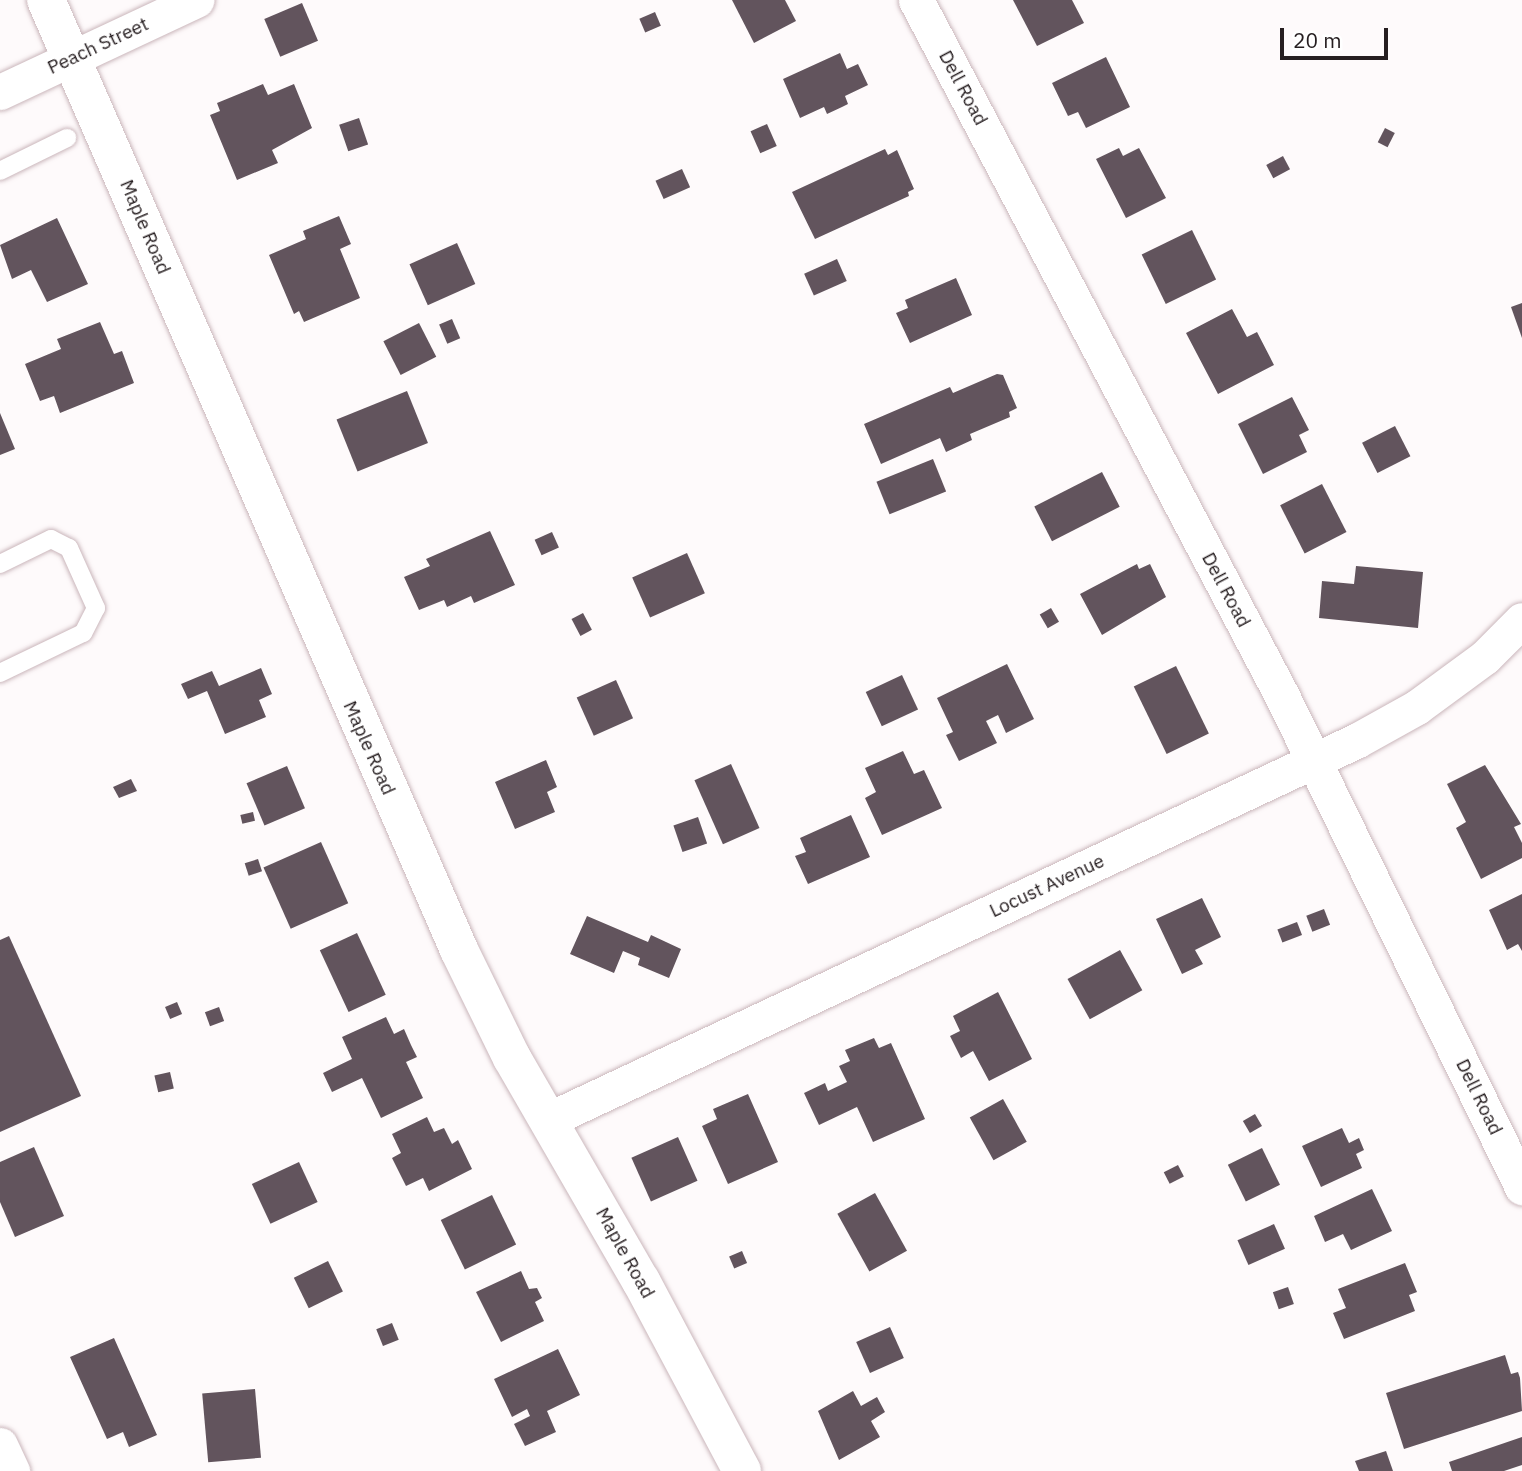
<!DOCTYPE html>
<html>
<head>
<meta charset="utf-8">
<style>
	body { margin:0 }
	#map { position:relative; width:1522px; height:1471px; overflow:hidden; background:#fefafb; font-family:"IBM Plex Sans",sans-serif }
	div>[style] { position:absolute }
	.building>* { inset:0; background:#62545d; transform-origin:0 0 }
	.roads { filter:drop-shadow(0 0 2px #cab6bb) drop-shadow(0 0 2px #cab6bb) }
	.service>* { height:18px; margin:-9px; padding:0 9px; transform-origin:9px; border-radius:9px; background:#fff }
	.minor>* { height:35px; margin:-17.5px; padding:0 17.5px; transform-origin:17.5px; border-radius:17.5px; background:#fff }
	.tertiary>* { height:38px; margin:-19px; padding:0 19px; transform-origin:19px; border-radius:19px; background:#fff }
	span { translate:-50% -50%; white-space:nowrap; text-align:center; line-height:1.15; -webkit-text-stroke:7px #fff; paint-order:stroke }
	.street-label { font-size:19px; color:#261e20 }
	.scale { position:absolute; left:1280px; top:28px; width:108px; height:32px; box-sizing:border-box; border:4px solid #261e20; border-top:0; padding-left:9px; font-size:21px; line-height:24px; white-space:nowrap; color:#261e20; -webkit-text-stroke:5px #fff; paint-order:stroke }
</style>
</head>
<body>
<div id="map">
	<div class="building">
		<div style="clip-path:polygon(732px 0,785px 0,796px 21px,754px 43px)"></div>
		<div style="clip-path:polygon(1013px 0,1072px 0,1084px 23px,1037px 46px)"></div>
		<div style="left:302px;top:3px;width:41px;height:41px;rotate:67deg"></div>
		<div style="left:655px;top:12px;width:15px;height:17px;rotate:67deg"></div>
		<div style="clip-path:polygon(840px 53px,847px 69px,858px 64px,868px 85px,845px 96px,848px 104px,842px 107px,827px 114px,824px 107px,800px 118px,783px 79px)"></div>
		<div style="clip-path:polygon(1106px 57px,1130px 107px,1086px 128px,1078px 112px,1068px 116px,1052px 83px)"></div>
		<div style="clip-path:polygon(263px 84px,268px 95px,294px 84px,312px 128px,272px 150px,278px 163px,237px 180px,210px 115px,220px 111px,217px 103px)"></div>
		<div style="left:359px;top:118px;width:28px;height:21px;rotate:71deg"></div>
		<div style="left:767px;top:124px;width:24px;height:18px;rotate:66deg"></div>
		<div style="left:1385px;top:128px;width:11px;height:16px;rotate:27deg"></div>
		<div style="clip-path:polygon(1119px 148px,1123px 156px,1139px 148px,1166px 198px,1126px 218px,1096px 159px)"></div>
		<div style="clip-path:polygon(885px 149px,888px 155px,897px 150px,914px 189px,908px 192px,909px 196px,815px 239px,792px 192px)"></div>
		<div style="left:1283px;top:156px;width:15px;height:19px;rotate:62deg"></div>
		<div style="left:682px;top:169px;width:20px;height:29px;rotate:66deg"></div>
		<div style="clip-path:polygon(339px 216px,351px 244px,340px 249px,360px 298px,304px 322px,299px 311px,294px 314px,269px 255px,306px 239px,303px 231px)"></div>
		<div style="clip-path:polygon(57px 218px,88px 284px,47px 302px,31px 270px,12px 279px,0 245px)"></div>
		<div style="left:1192px;top:230px;width:55px;height:56px;rotate:64deg"></div>
		<div style="left:457px;top:243px;width:45px;height:52px;rotate:66deg"></div>
		<div style="left:837px;top:259px;width:24px;height:36px;rotate:66deg"></div>
		<div style="clip-path:polygon(956px 278px,972px 315px,910px 343px,896px 313px,908px 308px,905px 300px)"></div>
		<div style="clip-path:polygon(1522px 303px,1522px 338px,1511px 307px)"></div>
		<div style="clip-path:polygon(1232px 309px,1247px 337px,1257px 332px,1274px 365px,1218px 394px,1186px 333px)"></div>
		<div style="left:452px;top:319px;width:21px;height:14px;rotate:67deg"></div>
		<div style="clip-path:polygon(100px 322px,114px 354px,122px 351px,134px 383px,60px 413px,54px 396px,40px 401px,25px 364px,61px 349px,57px 339px)"></div>
		<div style="left:419px;top:323px;width:38px;height:40px;rotate:63deg"></div>
		<div style="clip-path:polygon(997px 374px,1003px 375px,1017px 408px,1009px 412px,1010px 417px,970px 434px,972px 440px,946px 452px,940px 438px,881px 464px,864px 424px,950px 387px,953px 393px)"></div>
		<div style="left:407px;top:391px;width:56px;height:76px;rotate:68deg"></div>
		<div style="clip-path:polygon(1292px 397px,1309px 430px,1299px 435px,1307px 452px,1263px 474px,1238px 424px)"></div>
		<div style="clip-path:polygon(0 413px,15px 449px,0 455px)"></div>
		<div style="left:1395px;top:426px;width:34px;height:37px;rotate:63deg"></div>
		<div style="left:933px;top:459px;width:35px;height:61px;rotate:68deg"></div>
		<div style="left:1102px;top:472px;width:39px;height:76px;rotate:63deg"></div>
		<div style="left:1322px;top:484px;width:54px;height:47px;rotate:63deg"></div>
		<div style="clip-path:polygon(490px 531px,515px 585px,474px 603px,471px 596px,447px 607px,444px 600px,419px 610px,404px 577px,430px 566px,426px 559px)"></div>
		<div style="left:552px;top:532px;width:17px;height:19px;rotate:66deg"></div>
		<div style="left:687px;top:553px;width:44px;height:60px;rotate:66deg"></div>
		<div style="clip-path:polygon(1137px 564px,1139px 569px,1150px 564px,1166px 597px,1102px 635px,1080px 594px)"></div>
		<div style="clip-path:polygon(1356px 566px,1423px 572px,1418px 628px,1319px 618px,1322px 581px,1354px 584px)"></div>
		<div style="left:1051px;top:608px;width:16px;height:13px;rotate:60deg"></div>
		<div style="left:583px;top:613px;width:19px;height:13px;rotate:62deg"></div>
		<div style="clip-path:polygon(1007px 664px,1034px 719px,1006px 733px,998px 715px,986px 721px,997px 743px,959px 761px,946px 735px,953px 732px,937px 698px)"></div>
		<div style="left:1176px;top:666px;width:75px;height:47px;rotate:64deg"></div>
		<div style="clip-path:polygon(261px 668px,272px 694px,259px 700px,266px 717px,225px 734px,207px 691px,188px 699px,181px 684px,212px 671px,219px 686px)"></div>
		<div style="left:902px;top:675px;width:38px;height:40px;rotate:65deg"></div>
		<div style="left:616px;top:680px;width:42px;height:43px;rotate:66deg"></div>
		<div style="clip-path:polygon(903px 751px,914px 774px,924px 770px,942px 808px,882px 835px,865px 798px,876px 792px,865px 768px)"></div>
		<div style="clip-path:polygon(546px 760px,557px 787px,547px 792px,555px 812px,515px 829px,495px 782px)"></div>
		<div style="left:731px;top:764px;width:70px;height:40px;rotate:66deg"></div>
		<div style="clip-path:polygon(1485px 765px,1521px 824px,1514px 827px,1522px 843px,1522px 858px,1481px 879px,1456px 828px,1466px 822px,1447px 784px)"></div>
		<div style="left:287px;top:766px;width:46px;height:44px;rotate:67deg"></div>
		<div style="clip-path:polygon(131px 779px,137px 791px,119px 798px,113px 787px)"></div>
		<div style="left:253px;top:812px;width:9px;height:13px;rotate:77deg"></div>
		<div style="clip-path:polygon(851px 815px,870px 857px,808px 884px,795px 856px,806px 852px,800px 838px)"></div>
		<div style="left:698px;top:817px;width:28px;height:26px;rotate:71deg"></div>
		<div style="left:321px;top:842px;width:67px;height:63px;rotate:66deg"></div>
		<div style="left:258px;top:859px;width:13px;height:14px;rotate:72deg"></div>
		<div style="clip-path:polygon(1522px 894px,1522px 951px,1518px 944px,1507px 950px,1489px 910px)"></div>
		<div style="clip-path:polygon(1202px 898px,1221px 937px,1195px 950px,1203px 964px,1182px 974px,1156px 919px)"></div>
		<div style="left:1324px;top:909px;width:17px;height:19px;rotate:69deg"></div>
		<div style="clip-path:polygon(587px 916px,648px 942px,651px 935px,681px 949px,669px 978px,638px 965px,640px 958px,623px 951px,614px 973px,570px 954px)"></div>
		<div style="left:1297px;top:922px;width:14px;height:21px;rotate:69deg"></div>
		<div style="left:357px;top:933px;width:68px;height:41px;rotate:65deg"></div>
		<div style="clip-path:polygon(9px 936px,81px 1096px,0 1132px,0 940px)"></div>
		<div style="left:1120px;top:950px;width:46px;height:60px;rotate:61deg"></div>
		<div style="clip-path:polygon(998px 992px,1032px 1059px,989px 1081px,973px 1051px,961px 1058px,950px 1036px,960px 1031px,953px 1016px)"></div>
		<div style="left:177px;top:1002px;width:13px;height:13px;rotate:67deg"></div>
		<div style="left:219px;top:1007px;width:15px;height:15px;rotate:70deg"></div>
		<div style="clip-path:polygon(386px 1017px,394px 1034px,404px 1029px,411px 1045px,417px 1057px,406px 1062px,423px 1098px,381px 1118px,362px 1078px,332px 1092px,323px 1073px,352px 1059px,342px 1037px)"></div>
		<div style="clip-path:polygon(874px 1038px,879px 1048px,891px 1043px,925px 1119px,873px 1142px,857px 1107px,819px 1125px,804px 1093px,825px 1083px,828px 1091px,847px 1082px,839px 1066px,850px 1061px,845px 1050px)"></div>
		<div style="left:170px;top:1072px;width:17px;height:16px;rotate:77deg"></div>
		<div style="clip-path:polygon(748px 1094px,778px 1162px,728px 1184px,702px 1126px,717px 1119px,713px 1109px)"></div>
		<div style="left:1003px;top:1099px;width:49px;height:38px;rotate:61deg"></div>
		<div style="left:1255px;top:1114px;width:14px;height:14px;rotate:60deg"></div>
		<div style="clip-path:polygon(427px 1117px,434px 1132px,444px 1128px,452px 1144px,458px 1140px,472px 1169px,429px 1191px,423px 1178px,406px 1186px,392px 1158px,401px 1153px,392px 1134px)"></div>
		<div style="clip-path:polygon(1342px 1128px,1349px 1143px,1359px 1138px,1364px 1150px,1356px 1154px,1362px 1168px,1321px 1187px,1302px 1146px)"></div>
		<div style="left:678px;top:1137px;width:48px;height:51px;rotate:66deg"></div>
		<div style="clip-path:polygon(34px 1147px,64px 1216px,15px 1237px,0 1202px,0 1162px)"></div>
		<div style="left:1262px;top:1148px;width:41px;height:38px;rotate:64deg"></div>
		<div style="left:299px;top:1162px;width:44px;height:52px;rotate:65deg"></div>
		<div style="left:1178px;top:1165px;width:13px;height:16px;rotate:63deg"></div>
		<div style="clip-path:polygon(1372px 1189px,1392px 1231px,1351px 1250px,1343px 1234px,1325px 1242px,1314px 1216px)"></div>
		<div style="left:875px;top:1193px;width:66px;height:43px;rotate:61deg"></div>
		<div style="left:492px;top:1195px;width:55px;height:57px;rotate:64deg"></div>
		<div style="left:1274px;top:1224px;width:27px;height:40px;rotate:66deg"></div>
		<div style="left:742px;top:1251px;width:13px;height:14px;rotate:67deg"></div>
		<div style="left:328px;top:1261px;width:34px;height:38px;rotate:64deg"></div>
		<div style="clip-path:polygon(1405px 1263px,1417px 1292px,1409px 1295px,1415px 1311px,1344px 1339px,1333px 1313px,1346px 1308px,1338px 1289px)"></div>
		<div style="clip-path:polygon(521px 1271px,529px 1289px,537px 1288px,542px 1298px,535px 1302px,544px 1321px,501px 1342px,476px 1292px)"></div>
		<div style="left:1288px;top:1287px;width:18px;height:16px;rotate:71deg"></div>
		<div style="left:392px;top:1323px;width:18px;height:17px;rotate:68deg"></div>
		<div style="left:890px;top:1327px;width:34px;height:37px;rotate:66deg"></div>
		<div style="clip-path:polygon(114px 1338px,157px 1435px,129px 1447px,123px 1432px,107px 1439px,70px 1357px)"></div>
		<div style="clip-path:polygon(558px 1349px,580px 1395px,547px 1411px,556px 1432px,525px 1446px,514px 1424px,530px 1416px,527px 1409px,512px 1417px,494px 1379px)"></div>
		<div style="clip-path:polygon(1505px 1355px,1511px 1374px,1518px 1372px,1520px 1378px,1522px 1411px,1404px 1449px,1386px 1393px)"></div>
		<div style="left:255px;top:1389px;width:69px;height:53px;rotate:85deg"></div>
		<div style="clip-path:polygon(853px 1391px,861px 1406px,877px 1397px,885px 1412px,871px 1421px,880px 1437px,839px 1460px,818px 1411px)"></div>
		<div style="clip-path:polygon(1522px 1437px,1522px 1465px,1504px 1471px,1452px 1471px,1449px 1462px)"></div>
		<div style="clip-path:polygon(1386px 1451px,1393px 1471px,1359px 1471px,1355px 1461px)"></div>
	</div>
	<div class="roads">
		<div class="service">
			<div style="left:0;top:171px;width:75px;rotate:-26.2deg"></div>
			<div style="left:0;top:564px;width:57px;rotate:-26.1deg"></div>
			<div style="left:51px;top:539px;width:20px;rotate:27deg"></div>
			<div style="left:69px;top:548px;width:66px;rotate:65.8deg"></div>
			<div style="left:96px;top:608px;width:28px;rotate:117deg"></div>
			<div style="left:83px;top:633px;width:92px;rotate:154.3deg"></div>
		</div>
		<div class="minor">
			<div style="left:916px;top:0;width:786px;rotate:62.26deg"></div>
			<div style="left:1282px;top:696px;width:547px;rotate:63.95deg"></div>
			<div style="left:0;top:92px;width:217px;rotate:-25.1deg"></div>
			<div style="left:550px;top:1119px;width:890px;rotate:-25.13deg"></div>
			<div style="left:1356px;top:741px;width:70px;rotate:-29.1deg"></div>
			<div style="left:1417px;top:707px;width:84px;rotate:-36.3deg"></div>
			<div style="left:1485px;top:657px;width:52px;rotate:-45deg"></div>
			<div style="left:0;top:1445px;width:29px;rotate:65deg"></div>
		</div>
		<div class="tertiary">
			<div style="left:46px;top:0;width:1036px;rotate:66.5deg"></div>
			<div style="left:459px;top:950px;width:120px;rotate:63.9deg"></div>
			<div style="left:512px;top:1058px;width:258px;rotate:60deg"></div>
			<div style="left:641px;top:1281px;width:215px;rotate:62deg"></div>
		</div>
	</div>
	<div class="street-label">
		<span style="left:98px;top:46px;rotate:-25deg">Peach Street</span>
		<span style="left:963px;top:88px;rotate:62deg">Dell Road</span>
		<span style="left:145px;top:227px;rotate:67deg">Maple Road</span>
		<span style="left:1226px;top:590px;rotate:62deg">Dell Road</span>
		<span style="left:369px;top:748px;rotate:66deg">Maple Road</span>
		<span style="left:1047px;top:886px;rotate:-25deg">Locust Avenue</span>
		<span style="left:1479px;top:1097px;rotate:64deg">Dell Road</span>
		<span style="left:625px;top:1253px;rotate:61deg">Maple Road</span>
	</div>
	<div class="scale">20 m</div>
</div>
</body>
</html>
